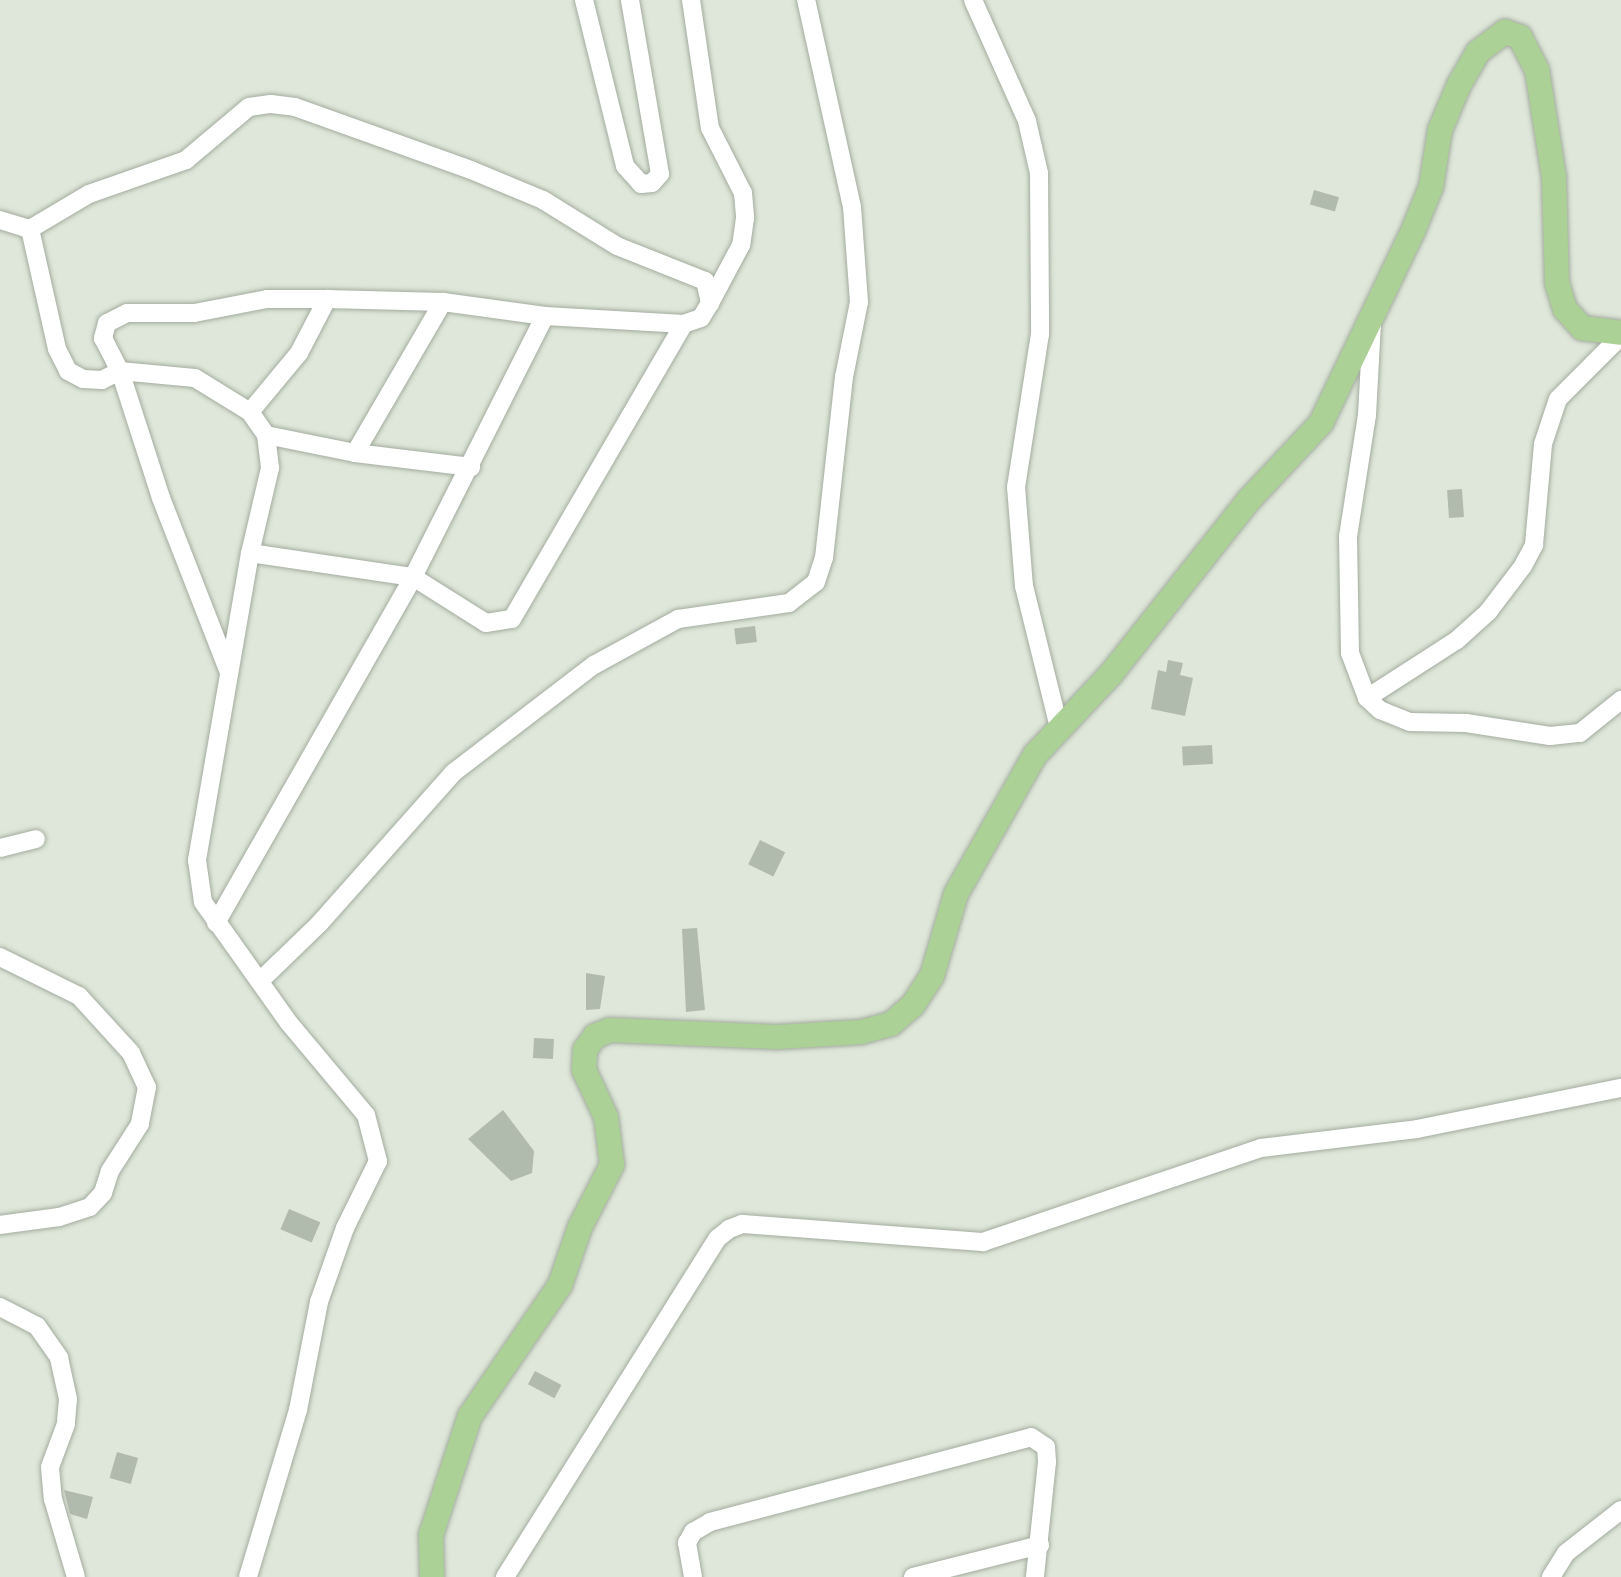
<!DOCTYPE html>
<html>
<head>
<meta charset="utf-8">
<style>
	body { margin:0 }
	#map { position:relative; width:1621px; height:1577px; overflow:hidden; background:#dee7d9; font-family:"Libre Baskerville",serif }
	div>[style] { position:absolute }
	.building>* { inset:0; background:#b1bbad; transform-origin:0 0 }
	.roads { filter:drop-shadow(0 0 2px #a3ac9f) drop-shadow(0 0 2px #a3ac9f) }
	.minor>* { height:18px; margin:-9px; padding:0 9px; transform-origin:9px; border-radius:9px; background:#fff }
	.major>* { height:24px; margin:-12px; padding:0 12px; transform-origin:12px; border-radius:12px; background:#acd197 }
	span { translate:-50% -50%; white-space:nowrap; text-align:center; line-height:1.15; -webkit-text-stroke:6px #fff; paint-order:stroke }
</style>
</head>
<body>
<div id="map">
	<div class="building">
		<div style="left:1314px;top:190px;width:26px;height:15px;rotate:16deg"></div>
		<div style="left:1462px;top:489px;width:28px;height:15px;rotate:86deg"></div>
		<div style="left:755px;top:626px;width:16px;height:21px;rotate:83deg"></div>
		<div style="clip-path:polygon(1168px 660px,1183px 663px,1180px 675px,1193px 678px,1185px 716px,1151px 709px,1158px 670px,1166px 672px)"></div>
		<div style="left:1212px;top:745px;width:19px;height:30px;rotate:87deg"></div>
		<div style="left:760px;top:840px;width:28px;height:27px;rotate:26deg"></div>
		<div style="clip-path:polygon(697px 928px,705px 1010px,686px 1012px,682px 929px)"></div>
		<div style="clip-path:polygon(586px 973px,605px 976px,600px 1009px,586px 1010px)"></div>
		<div style="left:534px;top:1038px;width:20px;height:20px;rotate:3deg"></div>
		<div style="clip-path:polygon(503px 1110px,534px 1151px,532px 1173px,511px 1181px,468px 1139px)"></div>
		<div style="left:289px;top:1209px;width:34px;height:22px;rotate:23deg"></div>
		<div style="left:535px;top:1371px;width:30px;height:15px;rotate:28deg"></div>
		<div style="left:117px;top:1452px;width:22px;height:27px;rotate:16deg"></div>
		<div style="clip-path:polygon(64px 1490px,93px 1497px,87px 1519px,70px 1514px)"></div>
	</div>
	<div class="roads">
		<div class="minor">
			<div style="left:584px;top:0;width:171px;rotate:76.1deg"></div>
			<div style="left:625px;top:166px;width:24px;rotate:48deg"></div>
			<div style="left:641px;top:184px;width:11px;rotate:-5deg"></div>
			<div style="left:652px;top:183px;width:12px;rotate:-48deg"></div>
			<div style="left:660px;top:174px;width:177px;rotate:-99.8deg"></div>
			<div style="left:691px;top:0;width:129px;rotate:81.6deg"></div>
			<div style="left:710px;top:128px;width:73px;rotate:63.1deg"></div>
			<div style="left:743px;top:193px;width:25px;rotate:85deg"></div>
			<div style="left:745px;top:218px;width:27px;rotate:98deg"></div>
			<div style="left:741px;top:245px;width:66px;rotate:118.1deg"></div>
			<div style="left:973px;top:0;width:133px;rotate:65.9deg"></div>
			<div style="left:1027px;top:121px;width:53px;rotate:77deg"></div>
			<div style="left:1039px;top:173px;width:161px;rotate:89.6deg"></div>
			<div style="left:1040px;top:334px;width:155px;rotate:98.9deg"></div>
			<div style="left:1016px;top:487px;width:99px;rotate:85.4deg"></div>
			<div style="left:1024px;top:586px;width:145px;rotate:76.1deg"></div>
			<div style="left:0;top:220px;width:31px;rotate:17deg"></div>
			<div style="left:30px;top:229px;width:123px;rotate:77.3deg"></div>
			<div style="left:57px;top:349px;width:25px;rotate:63deg"></div>
			<div style="left:68px;top:371px;width:17px;rotate:28deg"></div>
			<div style="left:83px;top:379px;width:19px;rotate:3deg"></div>
			<div style="left:102px;top:380px;width:20px;rotate:-27deg"></div>
			<div style="left:120px;top:371px;width:75px;rotate:5.3deg"></div>
			<div style="left:195px;top:378px;width:65px;rotate:31.7deg"></div>
			<div style="left:250px;top:412px;width:28px;rotate:55deg"></div>
			<div style="left:266px;top:435px;width:33px;rotate:83deg"></div>
			<div style="left:270px;top:468px;width:87px;rotate:103.2deg"></div>
			<div style="left:250px;top:553px;width:312px;rotate:99.8deg"></div>
			<div style="left:197px;top:860px;width:42px;rotate:81.9deg"></div>
			<div style="left:203px;top:902px;width:148px;rotate:54.6deg"></div>
			<div style="left:289px;top:1023px;width:120px;rotate:50.1deg"></div>
			<div style="left:366px;top:1115px;width:48px;rotate:75.4deg"></div>
			<div style="left:378px;top:1161px;width:75px;rotate:116.2deg"></div>
			<div style="left:345px;top:1228px;width:78px;rotate:109.4deg"></div>
			<div style="left:319px;top:1302px;width:110px;rotate:101deg"></div>
			<div style="left:298px;top:1410px;width:174px;rotate:106.7deg"></div>
			<div style="left:30px;top:229px;width:69px;rotate:-30.7deg"></div>
			<div style="left:89px;top:194px;width:103px;rotate:-19.3deg"></div>
			<div style="left:186px;top:160px;width:82px;rotate:-40.1deg"></div>
			<div style="left:249px;top:107px;width:22px;rotate:-8deg"></div>
			<div style="left:271px;top:104px;width:24px;rotate:7deg"></div>
			<div style="left:295px;top:107px;width:187px;rotate:19.7deg"></div>
			<div style="left:471px;top:170px;width:78px;rotate:22.6deg"></div>
			<div style="left:543px;top:200px;width:87px;rotate:31.9deg"></div>
			<div style="left:617px;top:246px;width:95px;rotate:21.7deg"></div>
			<div style="left:705px;top:281px;width:23px;rotate:77deg"></div>
			<div style="left:710px;top:303px;width:17px;rotate:121deg"></div>
			<div style="left:701px;top:318px;width:18px;rotate:161deg"></div>
			<div style="left:684px;top:324px;width:139px;rotate:-176.7deg"></div>
			<div style="left:545px;top:316px;width:103px;rotate:-172.2deg"></div>
			<div style="left:443px;top:302px;width:116px;rotate:-178.5deg"></div>
			<div style="left:327px;top:299px;width:60px;rotate:180deg"></div>
			<div style="left:267px;top:299px;width:74px;rotate:169.1deg"></div>
			<div style="left:194px;top:313px;width:67px;rotate:180deg"></div>
			<div style="left:127px;top:313px;width:22px;rotate:153deg"></div>
			<div style="left:107px;top:323px;width:16px;rotate:105deg"></div>
			<div style="left:103px;top:338px;width:37px;rotate:63deg"></div>
			<div style="left:120px;top:371px;width:133px;rotate:72.1deg"></div>
			<div style="left:161px;top:498px;width:187px;rotate:68.7deg"></div>
			<div style="left:1372px;top:323px;width:92px;rotate:93.1deg"></div>
			<div style="left:1367px;top:415px;width:123px;rotate:98.9deg"></div>
			<div style="left:1348px;top:537px;width:116px;rotate:89deg"></div>
			<div style="left:1350px;top:653px;width:48px;rotate:69.3deg"></div>
			<div style="left:1367px;top:698px;width:18px;rotate:43deg"></div>
			<div style="left:1380px;top:710px;width:32px;rotate:22deg"></div>
			<div style="left:1410px;top:722px;width:56px;rotate:1deg"></div>
			<div style="left:1466px;top:723px;width:85px;rotate:8.8deg"></div>
			<div style="left:1550px;top:736px;width:30px;rotate:-6deg"></div>
			<div style="left:1580px;top:733px;width:53px;rotate:-38.8deg"></div>
			<div style="left:250px;top:412px;width:77px;rotate:-50.3deg"></div>
			<div style="left:299px;top:353px;width:61px;rotate:-62.6deg"></div>
			<div style="left:266px;top:435px;width:91px;rotate:11.4deg"></div>
			<div style="left:355px;top:453px;width:117px;rotate:6.9deg"></div>
			<div style="left:355px;top:453px;width:175px;rotate:-59.8deg"></div>
			<div style="left:250px;top:553px;width:165px;rotate:8.4deg"></div>
			<div style="left:413px;top:577px;width:86px;rotate:32.2deg"></div>
			<div style="left:486px;top:623px;width:26px;rotate:-9deg"></div>
			<div style="left:512px;top:619px;width:341px;rotate:-59.8deg"></div>
			<div style="left:1367px;top:698px;width:107px;rotate:-32.8deg"></div>
			<div style="left:1457px;top:640px;width:42px;rotate:-42.1deg"></div>
			<div style="left:1488px;top:612px;width:58px;rotate:-52.7deg"></div>
			<div style="left:1523px;top:566px;width:24px;rotate:-62deg"></div>
			<div style="left:1534px;top:545px;width:101px;rotate:-84.9deg"></div>
			<div style="left:1543px;top:444px;width:47px;rotate:-71.6deg"></div>
			<div style="left:1558px;top:399px;width:89px;rotate:-45deg"></div>
			<div style="left:0;top:848px;width:37px;rotate:-14deg"></div>
			<div style="left:216px;top:923px;width:398px;rotate:-60.3deg"></div>
			<div style="left:413px;top:577px;width:292px;rotate:-63.2deg"></div>
			<div style="left:0;top:957px;width:88px;rotate:26.3deg"></div>
			<div style="left:79px;top:996px;width:77px;rotate:47.6deg"></div>
			<div style="left:131px;top:1053px;width:38px;rotate:65deg"></div>
			<div style="left:147px;top:1087px;width:38px;rotate:101deg"></div>
			<div style="left:140px;top:1124px;width:56px;rotate:122.6deg"></div>
			<div style="left:110px;top:1171px;width:23px;rotate:108deg"></div>
			<div style="left:103px;top:1193px;width:19px;rotate:133deg"></div>
			<div style="left:90px;top:1207px;width:33px;rotate:162deg"></div>
			<div style="left:59px;top:1217px;width:60px;rotate:172.3deg"></div>
			<div style="left:262px;top:979px;width:79px;rotate:-44deg"></div>
			<div style="left:319px;top:924px;width:202px;rotate:-48.4deg"></div>
			<div style="left:453px;top:773px;width:178px;rotate:-37.5deg"></div>
			<div style="left:594px;top:665px;width:96px;rotate:-28.7deg"></div>
			<div style="left:678px;top:619px;width:112px;rotate:-8.2deg"></div>
			<div style="left:789px;top:603px;width:34px;rotate:-38deg"></div>
			<div style="left:816px;top:582px;width:25px;rotate:-72deg"></div>
			<div style="left:824px;top:558px;width:182px;rotate:-83.7deg"></div>
			<div style="left:844px;top:377px;width:76px;rotate:-78.7deg"></div>
			<div style="left:859px;top:302px;width:95px;rotate:-94.2deg"></div>
			<div style="left:852px;top:207px;width:212px;rotate:-102.5deg"></div>
			<div style="left:0;top:1307px;width:42px;rotate:27.2deg"></div>
			<div style="left:37px;top:1326px;width:39px;rotate:55deg"></div>
			<div style="left:59px;top:1358px;width:42px;rotate:77.6deg"></div>
			<div style="left:68px;top:1399px;width:25px;rotate:95deg"></div>
			<div style="left:66px;top:1424px;width:46px;rotate:110.4deg"></div>
			<div style="left:50px;top:1467px;width:32px;rotate:85deg"></div>
			<div style="left:53px;top:1499px;width:81px;rotate:73.6deg"></div>
			<div style="left:505px;top:1577px;width:400px;rotate:-57.9deg"></div>
			<div style="left:718px;top:1238px;width:14px;rotate:-39deg"></div>
			<div style="left:729px;top:1229px;width:14px;rotate:-21deg"></div>
			<div style="left:742px;top:1224px;width:242px;rotate:4.3deg"></div>
			<div style="left:983px;top:1242px;width:293px;rotate:-18.7deg"></div>
			<div style="left:1261px;top:1148px;width:157px;rotate:-6.9deg"></div>
			<div style="left:1417px;top:1129px;width:208px;rotate:-11.4deg"></div>
			<div style="left:693px;top:1577px;width:35px;rotate:-100deg"></div>
			<div style="left:687px;top:1543px;width:13px;rotate:-61deg"></div>
			<div style="left:693px;top:1532px;width:20px;rotate:-30deg"></div>
			<div style="left:710px;top:1522px;width:332px;rotate:-14.8deg"></div>
			<div style="left:1031px;top:1437px;width:18px;rotate:34deg"></div>
			<div style="left:1046px;top:1447px;width:15px;rotate:86deg"></div>
			<div style="left:1047px;top:1462px;width:116px;rotate:96deg"></div>
			<div style="left:913px;top:1577px;width:131px;rotate:-14.1deg"></div>
			<div style="left:1551px;top:1577px;width:28px;rotate:-58deg"></div>
			<div style="left:1566px;top:1553px;width:70px;rotate:-38deg"></div>
		</div>
		<div class="major">
			<div style="left:432px;top:1577px;width:42px;rotate:-91.4deg"></div>
			<div style="left:431px;top:1535px;width:125px;rotate:-71.9deg"></div>
			<div style="left:470px;top:1416px;width:159px;rotate:-55.5deg"></div>
			<div style="left:560px;top:1285px;width:61px;rotate:-71deg"></div>
			<div style="left:580px;top:1227px;width:70px;rotate:-62.7deg"></div>
			<div style="left:612px;top:1165px;width:48px;rotate:-97.1deg"></div>
			<div style="left:606px;top:1117px;width:52px;rotate:-115.1deg"></div>
			<div style="left:584px;top:1070px;width:20px;rotate:-87deg"></div>
			<div style="left:585px;top:1050px;width:17px;rotate:-54deg"></div>
			<div style="left:595px;top:1036px;width:16px;rotate:-22deg"></div>
			<div style="left:610px;top:1030px;width:167px;rotate:2.4deg"></div>
			<div style="left:777px;top:1037px;width:84px;rotate:-3.4deg"></div>
			<div style="left:861px;top:1032px;width:31px;rotate:-15deg"></div>
			<div style="left:891px;top:1024px;width:29px;rotate:-41deg"></div>
			<div style="left:913px;top:1005px;width:35px;rotate:-57deg"></div>
			<div style="left:932px;top:976px;width:85px;rotate:-73.7deg"></div>
			<div style="left:956px;top:894px;width:160px;rotate:-60.4deg"></div>
			<div style="left:1035px;top:755px;width:111px;rotate:-46.8deg"></div>
			<div style="left:1111px;top:674px;width:221px;rotate:-51.6deg"></div>
			<div style="left:1248px;top:501px;width:107px;rotate:-46.9deg"></div>
			<div style="left:1321px;top:423px;width:213px;rotate:-64.4deg"></div>
			<div style="left:1413px;top:231px;width:48px;rotate:-67.8deg"></div>
			<div style="left:1431px;top:187px;width:58px;rotate:-81deg"></div>
			<div style="left:1440px;top:130px;width:49px;rotate:-67.1deg"></div>
			<div style="left:1459px;top:85px;width:38px;rotate:-60deg"></div>
			<div style="left:1478px;top:52px;width:34px;rotate:-37deg"></div>
			<div style="left:1505px;top:32px;width:16px;rotate:18deg"></div>
			<div style="left:1520px;top:37px;width:37px;rotate:63deg"></div>
			<div style="left:1537px;top:70px;width:108px;rotate:81deg"></div>
			<div style="left:1554px;top:177px;width:106px;rotate:88.4deg"></div>
			<div style="left:1557px;top:283px;width:27px;rotate:73deg"></div>
			<div style="left:1565px;top:309px;width:25px;rotate:48deg"></div>
			<div style="left:1582px;top:328px;width:39px;rotate:7deg"></div>
		</div>
	</div>
</div>
</body>
</html>
